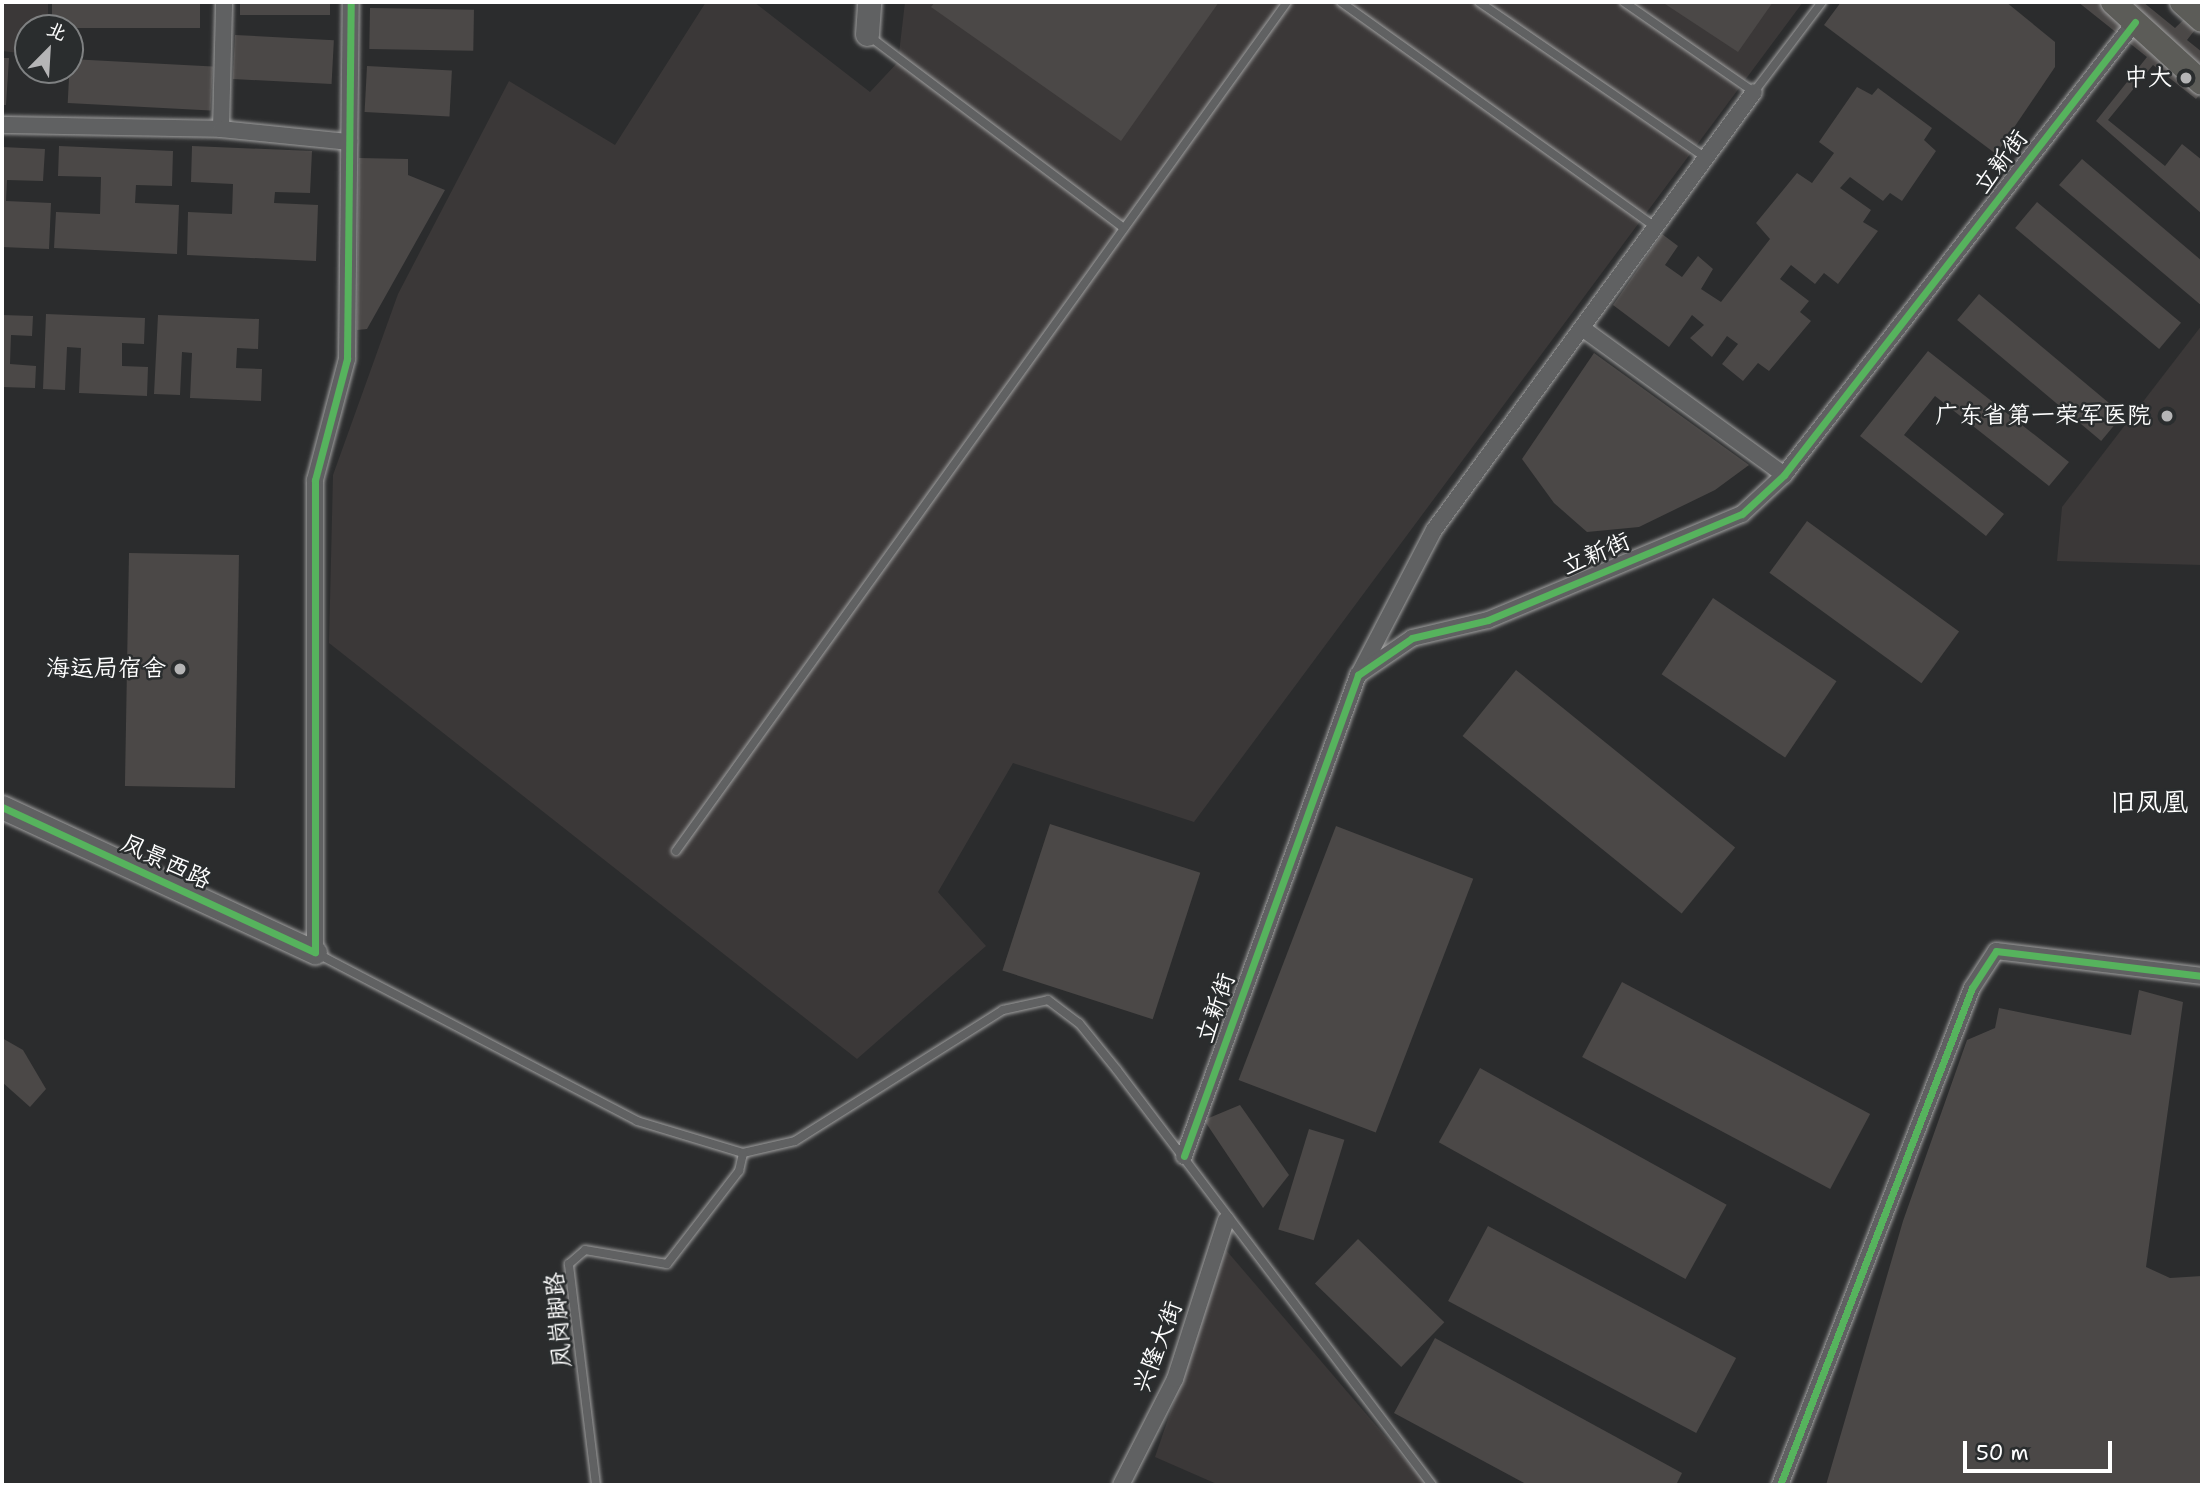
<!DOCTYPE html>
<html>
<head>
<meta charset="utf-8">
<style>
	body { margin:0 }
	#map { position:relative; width:2204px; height:1487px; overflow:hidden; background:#2b2c2d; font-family:"Shantell Sans","LXGW WenKai TC",sans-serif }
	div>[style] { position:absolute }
	.built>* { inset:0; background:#3b3838 }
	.building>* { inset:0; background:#4b4847; transform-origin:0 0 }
	.roads { filter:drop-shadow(0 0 2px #a0a0a0) drop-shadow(0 0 2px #a0a0a0) }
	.lane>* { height:8px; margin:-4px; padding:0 4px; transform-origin:4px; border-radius:4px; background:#606162 }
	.street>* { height:16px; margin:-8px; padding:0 8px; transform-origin:8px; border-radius:8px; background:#606162 }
	.secondary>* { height:23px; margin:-11.5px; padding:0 11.5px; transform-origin:11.5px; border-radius:11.5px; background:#606162 }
	.primary>* { height:24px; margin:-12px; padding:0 12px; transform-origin:12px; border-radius:12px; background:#5c5c58 }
	.cycleway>* { height:7px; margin:-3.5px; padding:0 3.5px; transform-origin:3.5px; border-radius:3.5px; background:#56b35d }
	.dots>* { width:19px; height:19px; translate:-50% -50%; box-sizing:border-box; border:4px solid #2a2d2e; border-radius:50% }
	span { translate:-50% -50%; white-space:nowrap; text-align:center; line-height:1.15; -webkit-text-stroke:5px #2a2d2e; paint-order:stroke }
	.poi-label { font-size:24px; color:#fff }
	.right { translate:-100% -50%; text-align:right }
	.street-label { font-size:24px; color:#fff }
	.neighbourhood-label { font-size:26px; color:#fff }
	.frame { position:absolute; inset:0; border:4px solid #fff; pointer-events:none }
	.north { position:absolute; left:14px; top:14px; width:70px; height:70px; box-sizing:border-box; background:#2a2d2e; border:2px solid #7f8182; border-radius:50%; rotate:24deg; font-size:19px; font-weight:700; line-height:28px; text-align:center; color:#fff }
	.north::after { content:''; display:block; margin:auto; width:24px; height:32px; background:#b5b5b6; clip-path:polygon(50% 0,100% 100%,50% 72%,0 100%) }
	.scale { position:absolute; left:1963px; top:1441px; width:149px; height:32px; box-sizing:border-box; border:4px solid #fff; border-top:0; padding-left:9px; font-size:21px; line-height:24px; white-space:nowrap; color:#fff; -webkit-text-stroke:5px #2a2d2e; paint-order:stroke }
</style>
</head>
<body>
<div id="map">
	<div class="built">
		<div style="clip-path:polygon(2px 2px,48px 2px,48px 28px,28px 28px,28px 54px,2px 51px)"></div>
		<div style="clip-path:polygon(706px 2px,754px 2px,870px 92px,898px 62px,905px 2px,1803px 2px,1194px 822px,1013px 763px,938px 892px,986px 946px,857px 1059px,329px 643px,333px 475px,398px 294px,509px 81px,615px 145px)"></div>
		<div style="clip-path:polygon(2202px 325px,2202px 565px,2057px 561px,2062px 507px)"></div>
		<div style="clip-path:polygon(1226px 1250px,1427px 1485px,1219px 1485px,1155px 1457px)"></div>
	</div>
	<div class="building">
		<div style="left:52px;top:2px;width:148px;height:26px"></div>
		<div style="left:240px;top:2px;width:90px;height:13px"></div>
		<div style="clip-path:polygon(935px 2px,1219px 2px,1121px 141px,931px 7px)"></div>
		<div style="clip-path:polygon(1662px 2px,1773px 2px,1738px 52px)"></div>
		<div style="clip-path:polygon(1841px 2px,2006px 2px,2055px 42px,2055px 67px,1996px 154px,1824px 25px)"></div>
		<div style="clip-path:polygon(2078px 2px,2143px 2px,2175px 28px,2202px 2px,2202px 21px,2187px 40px,2202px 52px,2202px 92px,2196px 99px,2153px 65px,2108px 120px,2165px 166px,2182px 144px,2202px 160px,2202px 214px,2096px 121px,2147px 57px)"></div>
		<div style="left:370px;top:8px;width:104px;height:41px;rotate:1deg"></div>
		<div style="left:235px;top:35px;width:99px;height:44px;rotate:3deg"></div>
		<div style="clip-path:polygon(2px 58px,9px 58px,6px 105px,2px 105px)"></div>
		<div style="left:70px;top:59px;width:143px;height:44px;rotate:3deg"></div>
		<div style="left:367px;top:66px;width:85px;height:46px;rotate:3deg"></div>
		<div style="clip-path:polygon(1857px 87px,1872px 95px,1878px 88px,1932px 128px,1924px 140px,1936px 151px,1902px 201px,1890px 193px,1883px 201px,1850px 177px,1840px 188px,1871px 210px,1863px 222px,1878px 231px,1838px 284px,1824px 273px,1815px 284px,1791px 265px,1780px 279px,1809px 301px,1800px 312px,1811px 321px,1769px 371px,1758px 363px,1743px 381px,1722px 364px,1738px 344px,1727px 336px,1712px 357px,1690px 338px,1704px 325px,1692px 315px,1669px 347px,1613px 305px,1662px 234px,1678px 246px,1665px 265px,1682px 277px,1698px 256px,1713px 269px,1701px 289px,1721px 302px,1770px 239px,1756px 223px,1797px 173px,1812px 183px,1834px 153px,1819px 142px)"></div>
		<div style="clip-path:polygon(59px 146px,173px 151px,172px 186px,136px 185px,135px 203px,179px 205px,177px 254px,54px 248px,56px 212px,100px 214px,101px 177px,58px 176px)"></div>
		<div style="clip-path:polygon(192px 146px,312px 151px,310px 193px,275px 192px,274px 203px,318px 205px,316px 261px,187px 255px,188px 212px,232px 214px,233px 184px,191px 182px)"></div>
		<div style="clip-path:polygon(2px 147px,45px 149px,43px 181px,7px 180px,6px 201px,51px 203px,49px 249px,2px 247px)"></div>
		<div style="clip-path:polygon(359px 158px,408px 159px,408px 175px,445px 190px,367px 329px,357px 330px)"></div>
		<div style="clip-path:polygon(2082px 159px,2202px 261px,2202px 306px,2059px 185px)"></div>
		<div style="left:2037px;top:202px;width:188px;height:34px;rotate:40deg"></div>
		<div style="left:1979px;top:294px;width:188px;height:34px;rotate:40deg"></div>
		<div style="clip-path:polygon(46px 314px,145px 318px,144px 344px,122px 343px,122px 366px,148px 367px,147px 396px,79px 393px,81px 348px,67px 347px,65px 390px,43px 389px)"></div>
		<div style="clip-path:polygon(2px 315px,33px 316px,32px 336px,11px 335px,10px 364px,36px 366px,35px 388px,2px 387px)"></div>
		<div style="clip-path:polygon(158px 315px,259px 319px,258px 349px,237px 348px,236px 368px,262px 369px,261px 401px,190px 398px,192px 353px,182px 352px,180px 395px,154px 394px)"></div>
		<div style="clip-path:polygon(1928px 351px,2069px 462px,2049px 486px,1935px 396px,1904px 435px,2004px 514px,1986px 536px,1860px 436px)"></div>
		<div style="clip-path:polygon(1594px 353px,1749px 465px,1715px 490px,1639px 527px,1587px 532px,1554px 503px,1522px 459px)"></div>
		<div style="left:1807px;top:521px;width:188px;height:64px;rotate:36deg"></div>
		<div style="left:129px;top:553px;width:110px;height:233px;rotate:1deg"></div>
		<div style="left:1713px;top:598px;width:149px;height:92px;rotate:34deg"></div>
		<div style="left:1516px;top:670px;width:282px;height:85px;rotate:39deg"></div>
		<div style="left:1050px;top:824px;width:158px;height:154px;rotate:18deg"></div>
		<div style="left:1336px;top:826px;width:147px;height:272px;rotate:21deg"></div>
		<div style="left:1622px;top:982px;width:281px;height:85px;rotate:28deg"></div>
		<div style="clip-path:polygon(2139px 990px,2183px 1002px,2146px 1267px,2170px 1278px,2202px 1276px,2202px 1485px,1826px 1485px,1903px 1221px,1967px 1040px,1995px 1028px,1999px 1008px,2131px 1035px)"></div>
		<div style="clip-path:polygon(2px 1038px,23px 1050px,46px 1089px,30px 1107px,2px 1082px)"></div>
		<div style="left:1480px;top:1068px;width:282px;height:85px;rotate:29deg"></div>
		<div style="clip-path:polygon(1240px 1105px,1289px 1175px,1263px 1208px,1204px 1120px)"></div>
		<div style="left:1309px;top:1129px;width:37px;height:105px;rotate:17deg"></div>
		<div style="left:1488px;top:1226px;width:281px;height:85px;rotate:28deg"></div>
		<div style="left:1358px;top:1239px;width:120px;height:62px;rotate:44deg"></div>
		<div style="clip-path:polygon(1435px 1338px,1682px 1473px,1676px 1485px,1528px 1485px,1394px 1413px)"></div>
	</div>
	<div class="roads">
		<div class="lane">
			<div style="left:1341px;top:2px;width:386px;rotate:35.6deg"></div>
			<div style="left:1479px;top:2px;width:275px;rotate:34.5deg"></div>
			<div style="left:1624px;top:2px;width:158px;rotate:34.7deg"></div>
			<div style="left:1754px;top:92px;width:113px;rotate:-52.9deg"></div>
			<div style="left:869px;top:36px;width:319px;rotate:37deg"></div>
			<div style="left:676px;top:851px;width:1046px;rotate:-54.26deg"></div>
			<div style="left:316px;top:953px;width:362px;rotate:27.6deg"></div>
			<div style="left:637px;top:1121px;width:111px;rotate:16.8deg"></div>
			<div style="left:743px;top:1153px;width:53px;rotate:-13deg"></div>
			<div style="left:795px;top:1141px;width:246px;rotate:-32.2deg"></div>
			<div style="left:1003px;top:1010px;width:46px;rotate:-12.5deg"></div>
			<div style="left:1048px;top:1000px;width:39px;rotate:37deg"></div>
			<div style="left:1079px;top:1023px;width:60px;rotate:51deg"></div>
			<div style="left:1117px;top:1070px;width:521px;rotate:52.8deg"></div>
			<div style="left:596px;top:1485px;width:223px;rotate:-97deg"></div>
			<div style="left:569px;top:1264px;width:21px;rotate:-41deg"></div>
			<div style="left:585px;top:1250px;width:83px;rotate:9.7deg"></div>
			<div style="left:667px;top:1264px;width:118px;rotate:-52.3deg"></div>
			<div style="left:739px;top:1171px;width:18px;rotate:-77deg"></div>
		</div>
		<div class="street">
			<div style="left:2px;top:125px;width:219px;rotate:1deg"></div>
			<div style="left:221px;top:129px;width:127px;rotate:-88.6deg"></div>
			<div style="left:221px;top:129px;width:129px;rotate:5.8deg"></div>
			<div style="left:1582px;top:328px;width:250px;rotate:36deg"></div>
			<div style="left:1359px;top:674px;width:162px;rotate:-62.5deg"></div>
			<div style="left:1434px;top:530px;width:542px;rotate:-53.85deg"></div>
			<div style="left:315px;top:952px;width:472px;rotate:-90deg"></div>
			<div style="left:315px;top:480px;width:125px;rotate:-75.2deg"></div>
			<div style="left:347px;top:359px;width:357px;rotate:-89.4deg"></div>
			<div style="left:1184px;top:1156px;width:512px;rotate:-70.11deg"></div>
			<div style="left:1358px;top:675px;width:65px;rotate:-34.4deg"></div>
			<div style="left:1412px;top:638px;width:78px;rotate:-13.3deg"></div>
			<div style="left:1488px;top:620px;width:275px;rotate:-22.7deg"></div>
			<div style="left:1742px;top:514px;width:57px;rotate:-42.9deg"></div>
			<div style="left:1784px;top:475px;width:573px;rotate:-52.23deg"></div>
			<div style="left:1121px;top:1485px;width:119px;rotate:-63deg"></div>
			<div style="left:1175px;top:1379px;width:167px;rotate:-72.2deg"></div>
			<div style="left:1780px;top:1485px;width:533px;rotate:-68.88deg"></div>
			<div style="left:1972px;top:988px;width:44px;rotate:-57deg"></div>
			<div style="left:1996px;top:951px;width:208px;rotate:6.9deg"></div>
		</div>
		<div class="secondary">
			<div style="left:867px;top:34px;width:32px;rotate:-86deg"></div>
			<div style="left:2px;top:807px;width:345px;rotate:24.9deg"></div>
		</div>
		<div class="primary">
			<div style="left:2113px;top:2px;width:120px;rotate:42.3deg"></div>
			<div style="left:2182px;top:2px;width:27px;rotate:42deg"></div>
		</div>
	</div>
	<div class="cycleway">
		<div style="left:2px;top:807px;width:345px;rotate:24.9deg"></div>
		<div style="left:315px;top:952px;width:472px;rotate:-90deg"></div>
		<div style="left:315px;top:480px;width:125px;rotate:-75.2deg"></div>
		<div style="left:347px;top:359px;width:357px;rotate:-89.4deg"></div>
		<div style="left:1184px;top:1156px;width:512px;rotate:-70.11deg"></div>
		<div style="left:1358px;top:675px;width:65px;rotate:-34.4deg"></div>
		<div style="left:1412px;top:638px;width:78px;rotate:-13.3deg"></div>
		<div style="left:1488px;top:620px;width:275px;rotate:-22.7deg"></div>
		<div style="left:1742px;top:514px;width:57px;rotate:-42.9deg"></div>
		<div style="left:1784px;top:475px;width:573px;rotate:-52.23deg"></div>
		<div style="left:1780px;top:1485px;width:533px;rotate:-68.88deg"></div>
		<div style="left:1972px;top:988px;width:44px;rotate:-57deg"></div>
		<div style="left:1996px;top:951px;width:208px;rotate:6.9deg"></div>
	</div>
	<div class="dots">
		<div style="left:2186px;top:78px;background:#b5b5b6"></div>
		<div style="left:2167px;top:416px;background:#b5b5b6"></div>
		<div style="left:180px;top:669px;background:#b5b5b6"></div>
	</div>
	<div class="poi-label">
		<span class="right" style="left:2172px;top:78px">中大</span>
		<span class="right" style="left:2151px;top:416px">广东省第一荣军医院</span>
		<span class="right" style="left:166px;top:669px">海运局宿舍</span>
	</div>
	<div class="street-label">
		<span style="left:2001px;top:162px;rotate:-53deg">立新街</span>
		<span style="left:1596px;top:554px;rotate:-23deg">立新街</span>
		<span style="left:166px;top:862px;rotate:25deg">凤景西路</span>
		<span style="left:1216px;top:1008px;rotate:-71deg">立新街</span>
		<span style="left:559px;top:1320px;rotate:-95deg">凤岗脚路</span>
		<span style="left:1158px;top:1347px;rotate:-69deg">兴隆大街</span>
	</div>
	<div class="neighbourhood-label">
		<span style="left:2149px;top:802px">旧凤凰</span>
	</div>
	<div class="frame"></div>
	<div class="north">北</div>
	<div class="scale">50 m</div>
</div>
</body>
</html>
